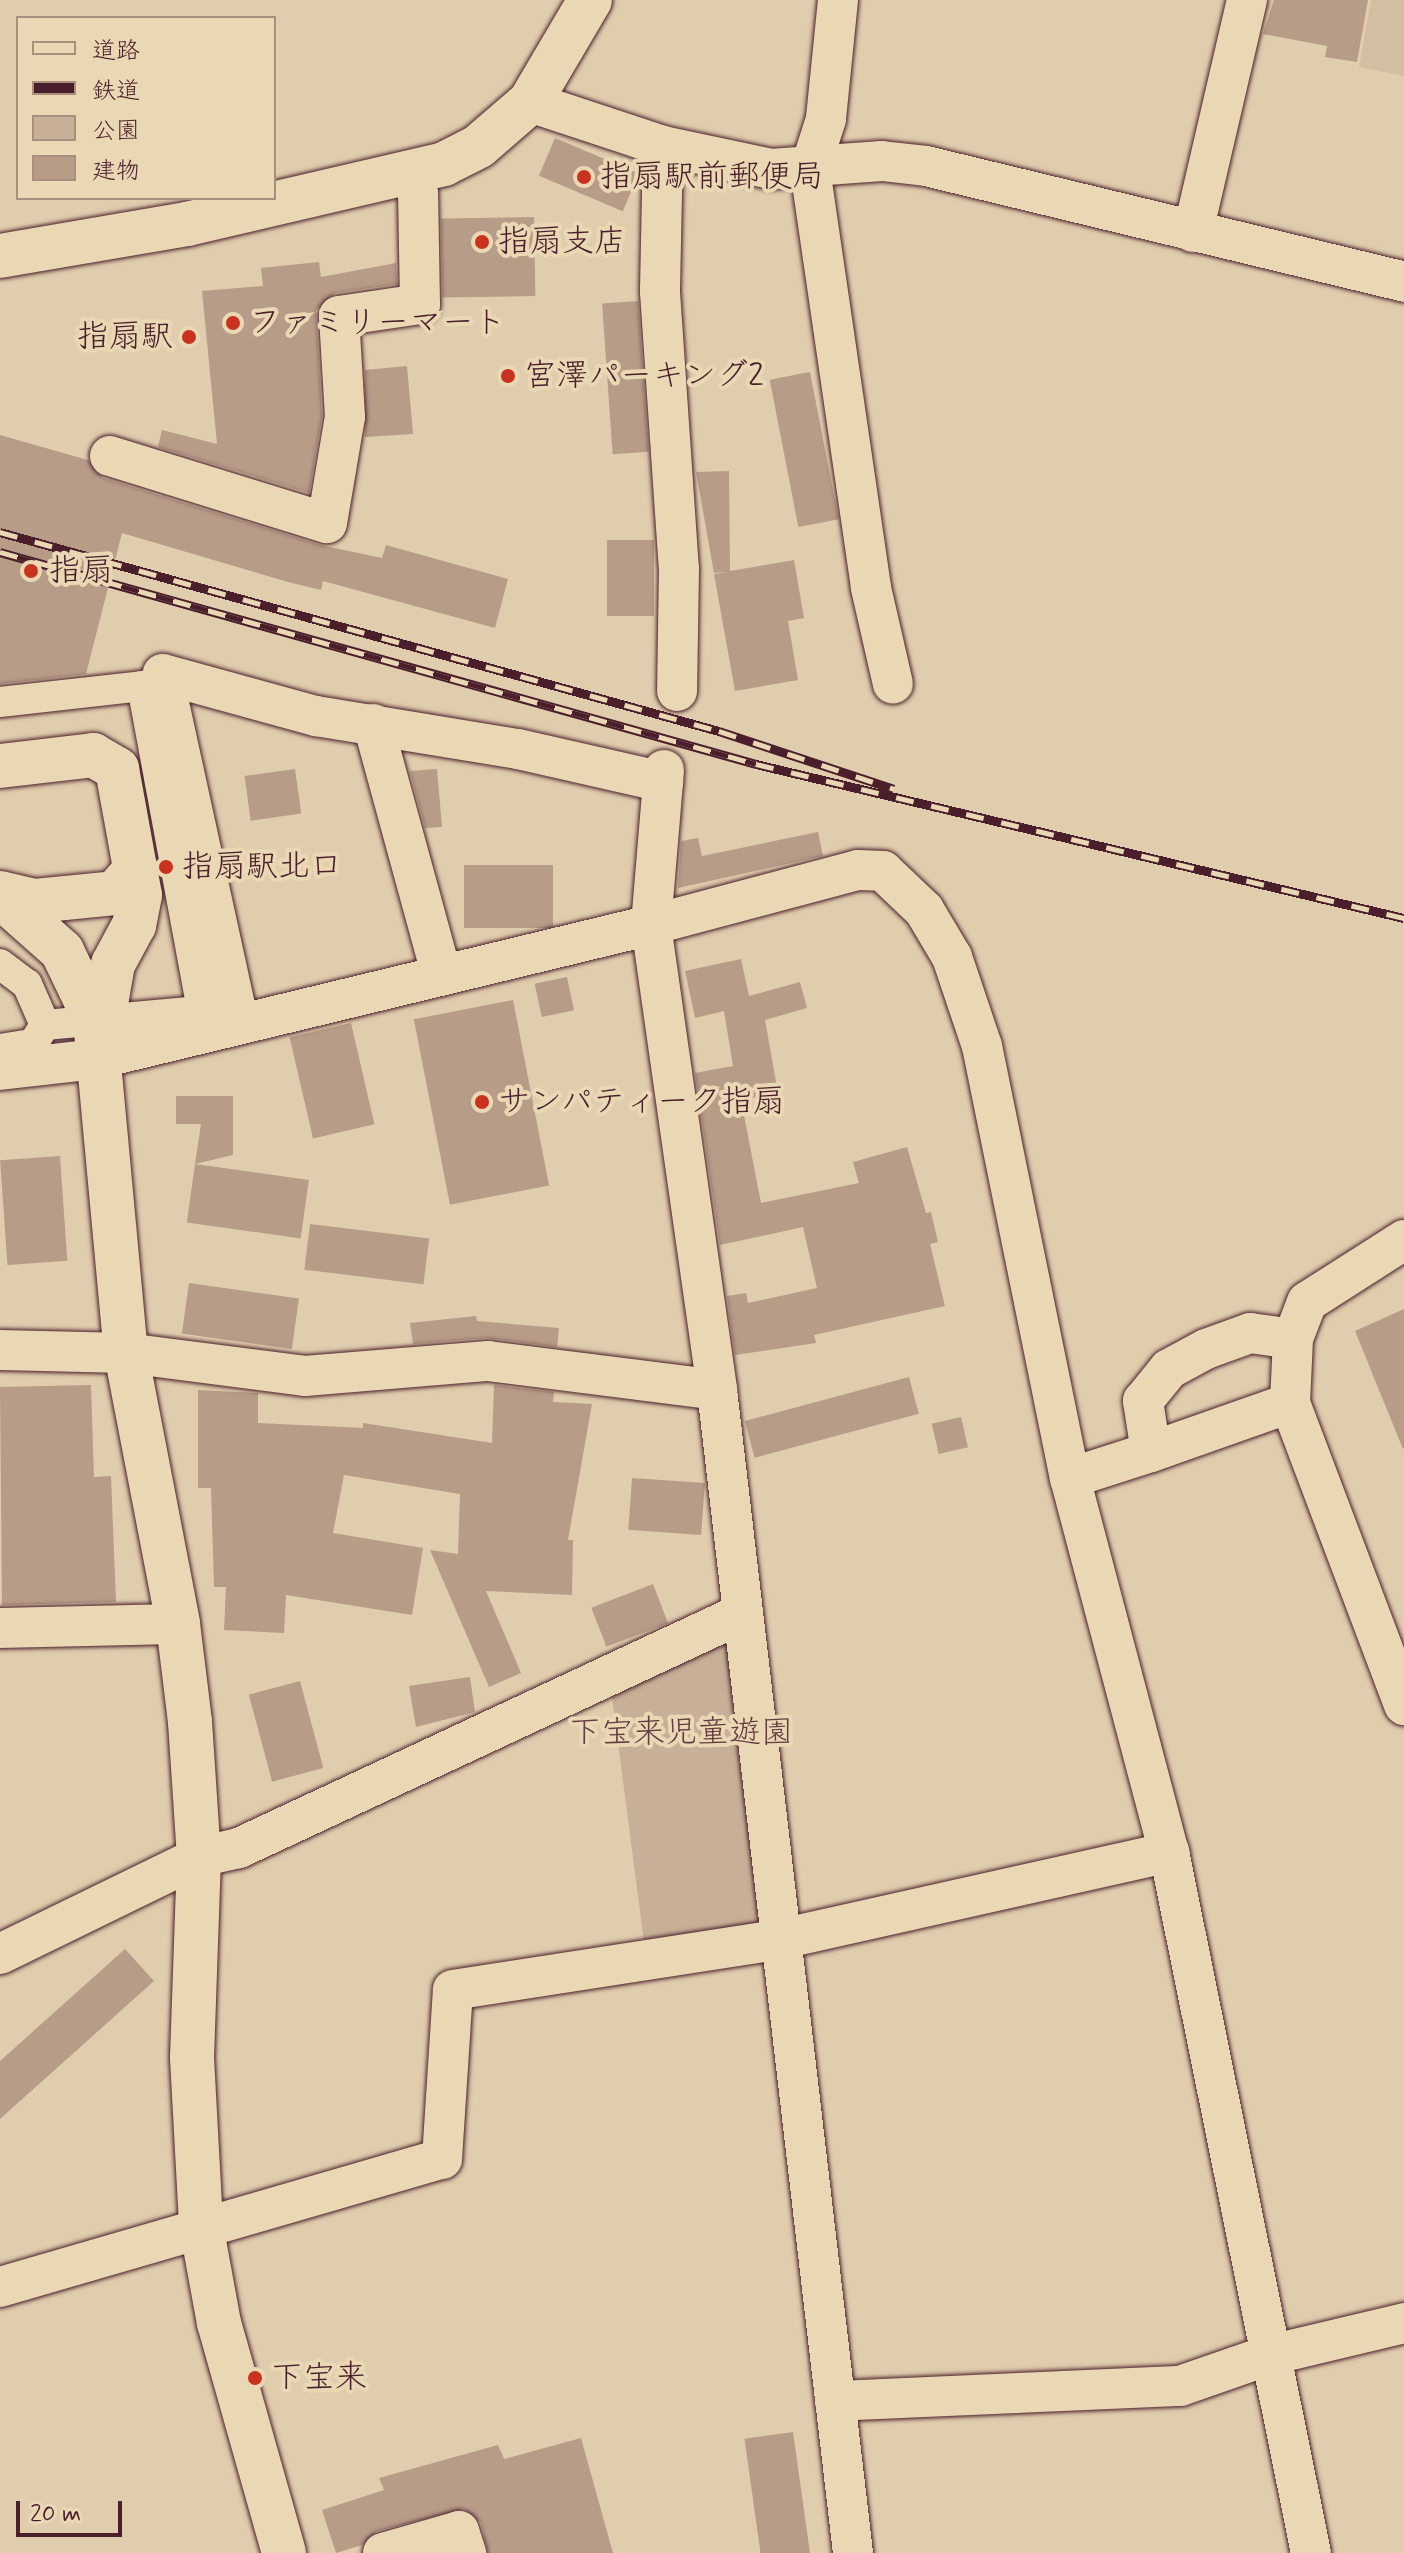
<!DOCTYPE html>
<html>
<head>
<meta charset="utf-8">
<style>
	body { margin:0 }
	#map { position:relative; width:1404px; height:2553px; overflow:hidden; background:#e0cdad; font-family:Mynerve,"Klee One",sans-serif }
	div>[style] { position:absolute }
	.built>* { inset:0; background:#d4bea2 }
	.green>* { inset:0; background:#c7b097 }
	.building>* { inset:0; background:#b79c88; transform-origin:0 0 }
	.roads { filter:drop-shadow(0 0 2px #4a1f2b) drop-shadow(0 0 2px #4a1f2b) }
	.pedestrian>* { height:30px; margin:-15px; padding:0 15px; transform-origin:15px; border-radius:15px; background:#ead8b5 }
	.minor>* { height:40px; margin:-20px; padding:0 20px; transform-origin:20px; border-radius:20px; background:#ead8b5 }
	.tertiary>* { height:44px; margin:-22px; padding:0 22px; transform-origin:22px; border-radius:22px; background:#ead8b5 }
	.primary>* { height:44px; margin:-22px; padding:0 22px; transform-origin:22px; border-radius:22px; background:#ead8b5 }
	.rail>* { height:9px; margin-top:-4.5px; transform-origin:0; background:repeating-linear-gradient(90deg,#ead8b5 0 18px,#4a1f2b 0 36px); box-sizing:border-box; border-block:2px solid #4a1f2b }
	.dots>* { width:22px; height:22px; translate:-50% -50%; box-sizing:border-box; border:4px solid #ead8b5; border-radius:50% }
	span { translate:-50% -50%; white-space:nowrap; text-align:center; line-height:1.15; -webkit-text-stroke:8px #ead8b5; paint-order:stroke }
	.poi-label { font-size:32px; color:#4a1f2b }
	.left { translate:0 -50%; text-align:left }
	.right { translate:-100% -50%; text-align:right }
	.park-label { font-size:32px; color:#633c41 }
	.legend { position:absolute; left:16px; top:16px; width:260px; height:184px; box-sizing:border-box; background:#ead8b5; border:2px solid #aa8e7e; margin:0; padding:10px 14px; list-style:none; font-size:24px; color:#4a1f2b }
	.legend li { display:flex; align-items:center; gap:16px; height:40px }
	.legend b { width:40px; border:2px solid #aa8e7e }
	.scale { position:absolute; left:16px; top:2501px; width:106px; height:36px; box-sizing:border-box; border:4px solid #4a1f2b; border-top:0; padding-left:10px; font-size:24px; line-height:28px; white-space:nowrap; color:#4a1f2b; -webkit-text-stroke:6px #ead8b5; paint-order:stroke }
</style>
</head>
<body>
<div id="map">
	<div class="built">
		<div style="clip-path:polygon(1371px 0,1404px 0,1404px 76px,1359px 67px)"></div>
	</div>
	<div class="green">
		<div style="clip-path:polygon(734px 1631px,766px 1927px,645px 1949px,611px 1689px)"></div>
	</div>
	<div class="building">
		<div style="clip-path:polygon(1274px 0,1368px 0,1357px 62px,1325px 57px,1327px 46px,1263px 34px)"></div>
		<div style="left:555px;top:138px;width:91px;height:41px;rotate:23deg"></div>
		<div style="left:534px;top:217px;width:79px;height:93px;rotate:89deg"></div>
		<div style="clip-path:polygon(319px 262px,321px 277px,396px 263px,397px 284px,335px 293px,316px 310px,322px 416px,309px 493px,158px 447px,162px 430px,217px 444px,202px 291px,263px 286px,261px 268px)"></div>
		<div style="left:638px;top:301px;width:151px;height:36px;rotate:86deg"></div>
		<div style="clip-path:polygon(407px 366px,413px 434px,365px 437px,365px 370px)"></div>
		<div style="left:810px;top:372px;width:150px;height:41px;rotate:79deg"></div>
		<div style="clip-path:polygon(0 435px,88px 460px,103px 478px,320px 545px,382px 558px,386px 545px,508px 579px,495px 628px,323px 581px,321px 590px,288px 582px,122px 533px,86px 674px,0 684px)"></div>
		<div style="clip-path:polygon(729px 471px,730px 571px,794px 560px,804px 618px,788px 621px,798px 680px,735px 691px,714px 574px,728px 572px,714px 573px,696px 472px)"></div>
		<div style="left:607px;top:540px;width:47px;height:76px"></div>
		<div style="left:295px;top:769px;width:45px;height:51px;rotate:82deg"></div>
		<div style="clip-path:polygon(437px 769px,442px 827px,425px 828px,410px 771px)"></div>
		<div style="clip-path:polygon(818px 832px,823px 856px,678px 888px,681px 841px,698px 838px,702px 856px)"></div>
		<div style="left:464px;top:865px;width:89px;height:63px"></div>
		<div style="clip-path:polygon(741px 959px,749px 996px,800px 982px,807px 1008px,765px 1020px,778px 1093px,741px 1100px,761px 1203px,859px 1183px,853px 1162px,907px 1147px,926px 1213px,931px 1212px,938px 1242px,930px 1244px,945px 1306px,814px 1335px,816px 1343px,735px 1355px,727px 1296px,746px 1293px,748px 1303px,817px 1288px,803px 1227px,720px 1245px,695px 1073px,733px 1066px,724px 1011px,695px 1018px,685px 971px)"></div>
		<div style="left:567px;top:977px;width:34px;height:33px;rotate:78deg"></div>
		<div style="left:513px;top:1000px;width:189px;height:101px;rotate:79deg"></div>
		<div style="left:351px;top:1023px;width:104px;height:63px;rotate:77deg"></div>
		<div style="clip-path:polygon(176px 1096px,233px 1096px,233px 1155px,195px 1164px,201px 1124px,176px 1124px)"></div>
		<div style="left:60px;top:1156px;width:105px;height:60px;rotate:86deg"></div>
		<div style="left:195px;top:1164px;width:115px;height:59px;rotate:8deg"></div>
		<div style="left:310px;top:1224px;width:120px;height:46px;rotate:7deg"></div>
		<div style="left:189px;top:1283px;width:111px;height:51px;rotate:8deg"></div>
		<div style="clip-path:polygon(1404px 1309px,1404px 1448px,1403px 1449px,1355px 1331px)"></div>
		<div style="clip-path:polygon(476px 1316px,477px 1321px,559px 1328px,557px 1347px,486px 1338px,413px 1344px,410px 1323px)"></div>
		<div style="left:909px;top:1377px;width:38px;height:170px;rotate:75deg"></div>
		<div style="clip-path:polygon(91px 1385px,94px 1477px,111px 1476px,116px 1602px,2px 1605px,0 1387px)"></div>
		<div style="clip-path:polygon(494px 1385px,554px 1392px,553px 1402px,592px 1404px,568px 1540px,573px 1540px,572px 1595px,486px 1591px,521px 1673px,489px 1687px,430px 1550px,458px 1554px,460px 1494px,344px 1475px,333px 1533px,423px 1548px,412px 1615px,286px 1595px,284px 1633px,224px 1630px,226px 1587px,214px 1587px,211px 1488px,198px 1488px,198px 1390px,258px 1393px,258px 1423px,363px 1428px,363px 1423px,492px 1443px)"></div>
		<div style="left:961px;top:1417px;width:31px;height:30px;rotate:77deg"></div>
		<div style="left:632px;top:1478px;width:73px;height:52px;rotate:4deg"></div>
		<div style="left:653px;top:1584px;width:42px;height:66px;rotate:69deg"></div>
		<div style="clip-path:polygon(470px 1677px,475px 1712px,416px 1727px,409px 1686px)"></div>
		<div style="left:300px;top:1681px;width:90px;height:53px;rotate:75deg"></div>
		<div style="clip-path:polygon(125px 1949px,154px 1981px,0 2119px,0 2061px)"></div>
		<div style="left:793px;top:2432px;width:122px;height:49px;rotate:82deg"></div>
		<div style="clip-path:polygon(581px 2438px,613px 2553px,488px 2553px,481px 2523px,464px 2509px,377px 2531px,362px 2545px,336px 2553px,322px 2510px,384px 2490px,379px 2478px,498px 2445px,504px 2459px)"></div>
	</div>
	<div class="roads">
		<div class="pedestrian">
			<div style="left:0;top:702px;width:143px;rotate:-6.4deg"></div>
			<div style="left:142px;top:686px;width:330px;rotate:79.5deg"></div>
			<div style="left:0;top:964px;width:34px;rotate:37deg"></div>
			<div style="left:27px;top:984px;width:45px;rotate:66.3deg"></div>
			<div style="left:0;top:1049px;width:33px;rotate:-9deg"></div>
			<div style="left:33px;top:1044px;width:22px;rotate:-58deg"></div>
			<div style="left:45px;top:1025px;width:178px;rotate:-5.2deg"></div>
		</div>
		<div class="minor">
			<div style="left:838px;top:0;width:120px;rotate:95.8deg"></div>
			<div style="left:826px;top:119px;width:52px;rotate:107.7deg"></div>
			<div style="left:810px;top:169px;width:423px;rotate:81.7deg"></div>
			<div style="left:871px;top:588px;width:98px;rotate:77.1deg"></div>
			<div style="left:530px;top:102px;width:140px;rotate:18.3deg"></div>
			<div style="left:663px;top:146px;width:146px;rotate:91.2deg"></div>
			<div style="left:660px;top:292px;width:277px;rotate:86.1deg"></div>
			<div style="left:679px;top:568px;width:123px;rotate:90.9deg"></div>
			<div style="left:663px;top:146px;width:110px;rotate:12deg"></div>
			<div style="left:771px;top:169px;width:111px;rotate:-4.1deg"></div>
			<div style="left:882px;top:161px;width:44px;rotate:6.5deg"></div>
			<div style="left:926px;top:166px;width:492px;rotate:13.6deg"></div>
			<div style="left:1193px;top:232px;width:238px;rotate:-76.9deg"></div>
			<div style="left:110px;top:456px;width:227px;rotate:17.2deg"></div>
			<div style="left:327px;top:523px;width:108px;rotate:-80.4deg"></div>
			<div style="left:345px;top:417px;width:101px;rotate:-93.4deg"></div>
			<div style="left:339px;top:316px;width:82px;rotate:-8.4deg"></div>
			<div style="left:420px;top:304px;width:110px;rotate:-91deg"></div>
			<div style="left:418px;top:194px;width:19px;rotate:-108deg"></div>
			<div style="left:373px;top:724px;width:258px;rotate:74.7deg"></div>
			<div style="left:664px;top:770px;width:156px;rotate:94.8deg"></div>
			<div style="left:651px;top:925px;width:214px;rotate:-14.9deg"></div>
			<div style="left:858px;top:870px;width:25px;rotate:2deg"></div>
			<div style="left:883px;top:871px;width:57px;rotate:43.6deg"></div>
			<div style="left:924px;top:910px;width:55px;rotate:59.2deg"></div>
			<div style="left:952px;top:957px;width:94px;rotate:71.4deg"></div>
			<div style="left:982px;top:1046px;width:441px;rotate:78.5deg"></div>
			<div style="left:1070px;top:1478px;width:387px;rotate:75.2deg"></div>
			<div style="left:1169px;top:1852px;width:715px;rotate:78.55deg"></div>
			<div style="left:239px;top:1024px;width:358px;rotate:-102.3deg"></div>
			<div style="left:163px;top:674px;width:159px;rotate:15.4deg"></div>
			<div style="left:316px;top:716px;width:205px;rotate:9.3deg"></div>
			<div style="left:518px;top:749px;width:149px;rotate:12.8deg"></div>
			<div style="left:0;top:1070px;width:98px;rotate:-6.5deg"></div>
			<div style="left:97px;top:1059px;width:570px;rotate:-13.6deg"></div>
			<div style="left:651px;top:925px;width:470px;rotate:81.9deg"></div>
			<div style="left:717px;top:1390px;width:1171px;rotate:83.33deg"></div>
			<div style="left:1404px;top:1240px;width:115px;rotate:147.4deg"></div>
			<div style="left:1307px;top:1302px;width:40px;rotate:111deg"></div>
			<div style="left:1293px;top:1339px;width:64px;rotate:92.7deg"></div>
			<div style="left:1290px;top:1403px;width:323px;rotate:69.3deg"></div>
			<div style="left:0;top:1350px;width:126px;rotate:1.4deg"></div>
			<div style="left:126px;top:1353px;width:180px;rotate:7.3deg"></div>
			<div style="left:305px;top:1376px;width:184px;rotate:-4.7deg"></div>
			<div style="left:488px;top:1361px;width:231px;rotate:7.2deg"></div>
			<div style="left:1290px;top:1403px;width:147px;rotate:160.6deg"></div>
			<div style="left:1151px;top:1452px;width:52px;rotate:-98.9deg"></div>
			<div style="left:1143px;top:1401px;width:41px;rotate:-50.9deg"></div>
			<div style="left:1169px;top:1369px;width:42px;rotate:-28.4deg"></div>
			<div style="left:1206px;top:1349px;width:47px;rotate:-20deg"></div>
			<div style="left:1250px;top:1333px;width:43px;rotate:7.9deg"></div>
			<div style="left:1070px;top:1478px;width:85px;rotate:-17.8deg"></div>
			<div style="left:0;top:1628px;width:178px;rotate:-1.3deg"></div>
			<div style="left:0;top:1954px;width:221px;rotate:-26deg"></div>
			<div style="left:199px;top:1857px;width:41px;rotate:-12.7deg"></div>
			<div style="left:239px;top:1848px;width:556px;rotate:-25deg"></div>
			<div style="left:0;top:2287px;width:460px;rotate:-16.2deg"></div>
			<div style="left:442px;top:2159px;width:169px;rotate:-86.3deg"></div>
			<div style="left:453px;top:1990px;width:332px;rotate:-8.8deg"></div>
			<div style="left:781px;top:1939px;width:398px;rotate:-12.6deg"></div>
			<div style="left:835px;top:2401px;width:345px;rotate:-2.5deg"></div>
			<div style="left:1180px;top:2386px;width:91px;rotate:-19.2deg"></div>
			<div style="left:1266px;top:2356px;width:142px;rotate:-13.4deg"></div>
			<div style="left:383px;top:2553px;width:79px;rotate:-16.1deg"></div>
			<div style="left:459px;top:2531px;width:23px;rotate:72deg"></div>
		</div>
		<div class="tertiary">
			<div style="left:0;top:766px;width:94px;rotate:-6.7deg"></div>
			<div style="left:93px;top:755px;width:28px;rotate:30deg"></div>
			<div style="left:117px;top:769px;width:128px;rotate:79.7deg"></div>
			<div style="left:140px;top:895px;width:31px;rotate:101deg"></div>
			<div style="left:134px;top:925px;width:44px;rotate:118.3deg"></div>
			<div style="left:113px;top:964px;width:40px;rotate:100deg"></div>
			<div style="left:106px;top:1003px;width:20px;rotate:123deg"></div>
			<div style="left:0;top:893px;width:36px;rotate:13deg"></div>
			<div style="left:35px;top:901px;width:80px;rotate:-5.7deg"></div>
			<div style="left:115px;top:893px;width:32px;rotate:-49deg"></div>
			<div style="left:0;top:896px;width:83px;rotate:41.6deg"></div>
			<div style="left:62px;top:951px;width:76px;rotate:64.4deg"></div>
			<div style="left:95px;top:1020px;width:334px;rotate:84.7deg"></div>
			<div style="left:126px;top:1353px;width:276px;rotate:79.1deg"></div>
			<div style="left:178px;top:1624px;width:99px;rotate:83deg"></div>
			<div style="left:190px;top:1722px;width:135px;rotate:86.2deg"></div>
			<div style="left:199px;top:1857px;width:201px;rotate:92deg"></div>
			<div style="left:192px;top:2058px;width:167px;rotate:86.9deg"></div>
			<div style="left:201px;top:2225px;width:100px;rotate:79.6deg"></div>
			<div style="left:219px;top:2323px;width:239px;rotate:74.2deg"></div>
		</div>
		<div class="primary">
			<div style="left:0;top:256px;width:190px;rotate:-9.7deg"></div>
			<div style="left:187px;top:224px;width:264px;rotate:-13.1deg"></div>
			<div style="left:444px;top:164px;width:39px;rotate:-27deg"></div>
			<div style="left:479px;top:146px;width:67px;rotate:-40.8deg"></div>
			<div style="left:530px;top:102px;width:118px;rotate:-59.5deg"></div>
		</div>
	</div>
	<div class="rail">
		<div style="left:0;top:532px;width:746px;rotate:15.47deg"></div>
		<div style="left:719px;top:731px;width:184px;rotate:18.3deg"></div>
		<div style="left:0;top:552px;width:785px;rotate:15.66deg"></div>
		<div style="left:756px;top:764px;width:666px;rotate:13.37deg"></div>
	</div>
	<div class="dots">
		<div style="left:584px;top:177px;background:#c8321e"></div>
		<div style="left:482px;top:242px;background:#c8321e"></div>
		<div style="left:233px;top:323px;background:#c8321e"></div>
		<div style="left:189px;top:337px;background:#c8321e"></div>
		<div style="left:508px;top:376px;background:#c8321e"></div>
		<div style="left:31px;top:571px;background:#c8321e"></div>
		<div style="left:166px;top:867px;background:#c8321e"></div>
		<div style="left:482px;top:1102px;background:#c8321e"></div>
		<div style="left:255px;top:2378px;background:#c8321e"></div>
	</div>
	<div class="poi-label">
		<span class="left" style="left:600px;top:177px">指扇駅前郵便局</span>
		<span class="left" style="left:498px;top:242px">指扇支店</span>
		<span class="left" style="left:249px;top:323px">ファミリーマート</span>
		<span class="right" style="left:173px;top:337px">指扇駅</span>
		<span class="left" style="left:524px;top:376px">宮澤パーキング2</span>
		<span class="left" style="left:49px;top:571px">指扇</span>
		<span class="left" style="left:182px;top:867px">指扇駅北口</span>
		<span class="left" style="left:498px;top:1102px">サンパティーク指扇</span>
		<span class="left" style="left:271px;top:2378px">下宝来</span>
	</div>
	<div class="park-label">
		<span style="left:681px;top:1733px">下宝来児童遊園</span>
	</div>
	<ul class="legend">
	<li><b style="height:10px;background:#ead8b5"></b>道路</li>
	<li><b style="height:10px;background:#4a1f2b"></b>鉄道</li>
	<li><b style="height:22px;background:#c7b097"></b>公園</li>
	<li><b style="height:22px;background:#b79c88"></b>建物</li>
	</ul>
	<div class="scale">20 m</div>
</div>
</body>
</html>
